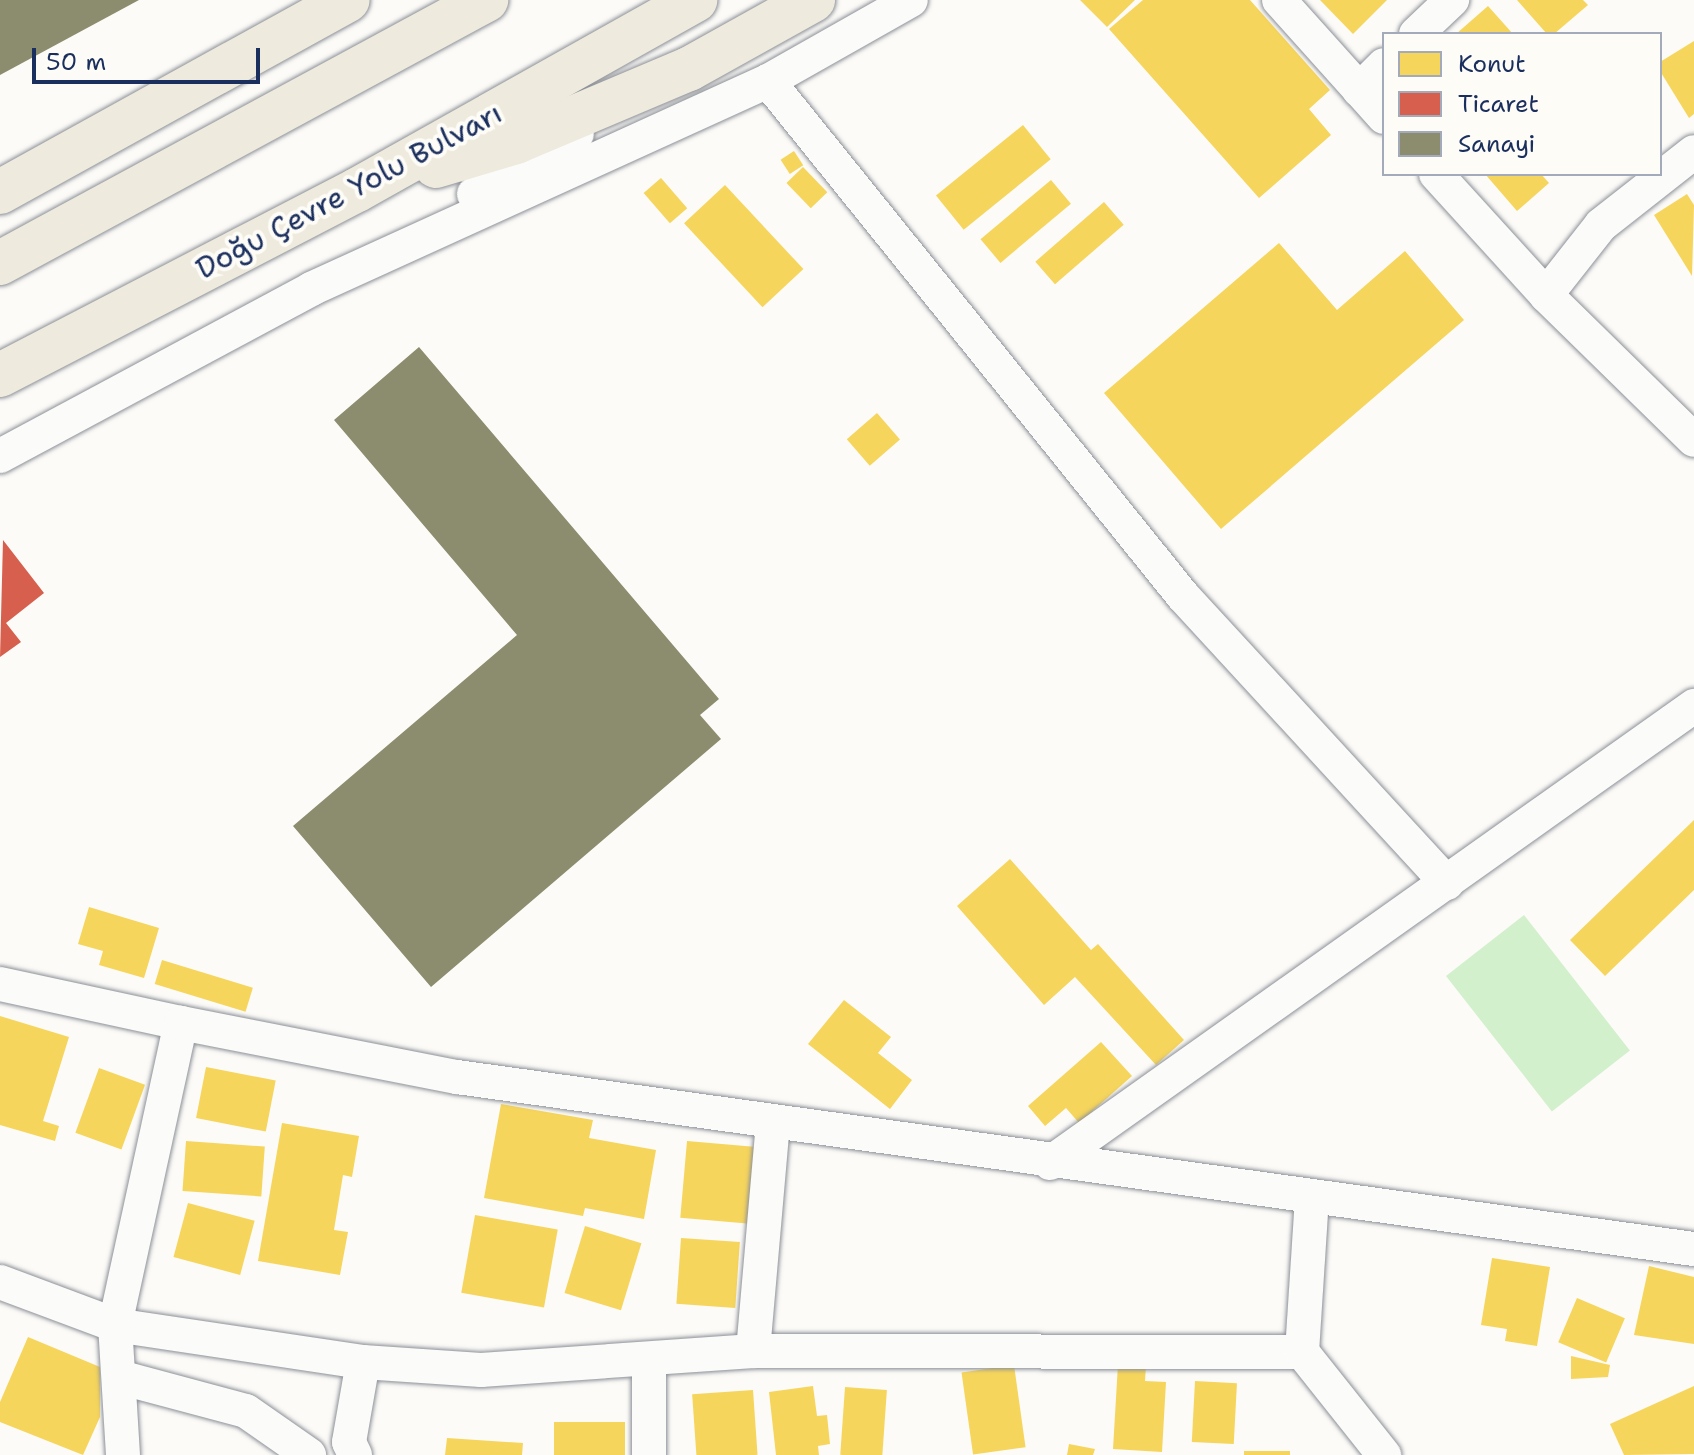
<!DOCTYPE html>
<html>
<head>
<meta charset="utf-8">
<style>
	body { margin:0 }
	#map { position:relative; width:1694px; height:1455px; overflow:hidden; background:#fcfbf8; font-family:"Shantell Sans",sans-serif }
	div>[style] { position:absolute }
	.green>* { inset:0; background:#d3f0cd; transform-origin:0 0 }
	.homes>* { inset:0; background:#f6d55c; transform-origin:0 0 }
	.shops>* { inset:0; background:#d6604d }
	.industry>* { inset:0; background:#8c8c6e }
	.roads { filter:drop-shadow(0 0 2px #8c9097) drop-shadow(0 0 2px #8c9097) }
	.street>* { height:34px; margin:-17px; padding:0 17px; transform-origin:17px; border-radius:17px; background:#fbfbf9 }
	.highway>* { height:44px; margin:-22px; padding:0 22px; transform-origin:22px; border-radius:22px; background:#eeeadd }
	span { translate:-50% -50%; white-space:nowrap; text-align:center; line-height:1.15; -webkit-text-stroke:8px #fdfcf7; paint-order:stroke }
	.street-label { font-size:30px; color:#1b2f5e }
	.legend { position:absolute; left:1382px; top:32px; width:280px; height:144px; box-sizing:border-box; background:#fdfcf7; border:2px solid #a3aaba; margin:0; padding:10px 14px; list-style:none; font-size:24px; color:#1b2f5e }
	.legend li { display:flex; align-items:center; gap:16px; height:40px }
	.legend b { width:40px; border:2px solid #a3aaba }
	.scale { position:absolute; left:32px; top:48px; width:228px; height:36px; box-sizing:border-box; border:4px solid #1b2f5e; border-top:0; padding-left:10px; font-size:24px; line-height:28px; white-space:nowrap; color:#1b2f5e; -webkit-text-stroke:6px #fdfcf7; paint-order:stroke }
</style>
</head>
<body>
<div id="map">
	<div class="green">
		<div style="left:1524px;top:915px;width:172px;height:99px;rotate:52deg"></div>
	</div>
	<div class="homes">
		<div style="clip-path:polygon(1080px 0,1135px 0,1107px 27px)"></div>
		<div style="clip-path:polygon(1143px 0,1250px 0,1330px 90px,1309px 109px,1331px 135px,1259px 198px,1109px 29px)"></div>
		<div style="clip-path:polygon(1320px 0,1387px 0,1353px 34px)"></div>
		<div style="clip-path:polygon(1517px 0,1583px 0,1588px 5px,1554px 34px,1547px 34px)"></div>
		<div style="clip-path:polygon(1488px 6px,1513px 34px,1456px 34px)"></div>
		<div style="clip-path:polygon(1694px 41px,1694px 114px,1689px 118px,1660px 71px,1660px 62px)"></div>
		<div style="left:1023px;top:125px;width:44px;height:112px;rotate:51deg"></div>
		<div style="left:794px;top:151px;width:17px;height:16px;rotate:57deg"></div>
		<div style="left:803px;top:167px;width:35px;height:23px;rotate:46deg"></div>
		<div style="clip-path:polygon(1485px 174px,1541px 174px,1549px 183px,1517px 211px)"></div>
		<div style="left:661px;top:178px;width:40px;height:23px;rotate:49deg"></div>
		<div style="left:1051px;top:180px;width:31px;height:92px;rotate:50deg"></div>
		<div style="left:725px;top:185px;width:115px;height:56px;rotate:47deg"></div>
		<div style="clip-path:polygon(1687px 194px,1694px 205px,1692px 276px,1654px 215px)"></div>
		<div style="left:1104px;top:202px;width:30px;height:91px;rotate:49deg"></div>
		<div style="clip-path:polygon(1279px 243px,1337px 310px,1405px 251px,1464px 320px,1221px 529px,1104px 393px)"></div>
		<div style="left:877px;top:413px;width:35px;height:40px;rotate:49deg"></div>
		<div style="clip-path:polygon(1694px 820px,1694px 890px,1605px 976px,1570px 940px)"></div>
		<div style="clip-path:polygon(1010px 859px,1091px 950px,1098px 944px,1184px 1040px,1156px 1065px,1075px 977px,1044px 1005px,957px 906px)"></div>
		<div style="clip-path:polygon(89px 907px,159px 928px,144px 978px,99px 965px,103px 951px,78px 944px)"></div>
		<div style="left:162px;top:960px;width:95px;height:25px;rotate:17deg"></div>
		<div style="clip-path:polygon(844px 1000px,891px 1037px,878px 1053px,912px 1080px,890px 1109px,808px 1044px)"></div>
		<div style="clip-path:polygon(0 1016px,69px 1037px,43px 1121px,59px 1126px,55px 1141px,0 1125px)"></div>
		<div style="clip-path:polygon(1101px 1042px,1132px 1076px,1079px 1123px,1066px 1108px,1045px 1126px,1028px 1106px)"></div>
		<div style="left:206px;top:1067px;width:71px;height:52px;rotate:11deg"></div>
		<div style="left:99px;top:1068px;width:49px;height:69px;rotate:20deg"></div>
		<div style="clip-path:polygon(501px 1104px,593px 1120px,589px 1138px,656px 1150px,644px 1219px,585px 1208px,583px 1216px,484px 1198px)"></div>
		<div style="clip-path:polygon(282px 1123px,359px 1136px,352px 1177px,343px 1175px,334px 1230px,348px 1232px,340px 1275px,258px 1261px)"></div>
		<div style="left:186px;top:1141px;width:79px;height:50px;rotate:4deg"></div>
		<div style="left:687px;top:1141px;width:67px;height:77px;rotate:5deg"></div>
		<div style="left:188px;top:1203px;width:69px;height:56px;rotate:15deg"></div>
		<div style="left:475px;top:1215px;width:84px;height:79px;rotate:10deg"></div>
		<div style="left:585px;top:1226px;width:59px;height:70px;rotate:17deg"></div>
		<div style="left:681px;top:1238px;width:59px;height:66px;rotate:4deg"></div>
		<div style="clip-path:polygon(1492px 1258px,1550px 1267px,1537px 1346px,1505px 1341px,1507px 1329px,1481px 1325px)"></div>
		<div style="clip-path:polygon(1649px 1266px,1694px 1277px,1694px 1344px,1634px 1335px)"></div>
		<div style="left:1577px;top:1298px;width:52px;height:48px;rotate:23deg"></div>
		<div style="clip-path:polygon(28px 1337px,100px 1367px,100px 1417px,83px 1455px,0 1422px,0 1402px)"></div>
		<div style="clip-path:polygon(1571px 1356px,1610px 1365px,1608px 1377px,1571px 1379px)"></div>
		<div style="clip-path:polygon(1118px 1364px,1146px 1365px,1145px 1381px,1166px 1382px,1162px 1452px,1113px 1449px)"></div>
		<div style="left:1014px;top:1365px;width:83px;height:53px;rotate:82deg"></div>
		<div style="left:1195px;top:1381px;width:42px;height:61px;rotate:3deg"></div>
		<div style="clip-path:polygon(813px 1386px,817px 1416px,827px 1415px,830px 1444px,818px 1446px,819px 1455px,776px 1455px,769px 1392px)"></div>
		<div style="clip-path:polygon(1694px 1386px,1694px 1454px,1624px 1455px,1610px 1424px)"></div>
		<div style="left:845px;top:1387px;width:42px;height:68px;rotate:4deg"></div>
		<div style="left:753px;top:1390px;width:65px;height:61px;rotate:86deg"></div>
		<div style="left:554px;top:1422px;width:71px;height:33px"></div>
		<div style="clip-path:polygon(447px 1438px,523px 1443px,522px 1455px,445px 1455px)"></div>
		<div style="clip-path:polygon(1069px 1444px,1095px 1449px,1093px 1455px,1067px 1455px)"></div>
		<div style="left:1244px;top:1451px;width:46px;height:4px"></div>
	</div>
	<div class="shops">
		<div style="clip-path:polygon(3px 540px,44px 593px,6px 623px,21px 642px,0 657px)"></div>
	</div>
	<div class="industry">
		<div style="clip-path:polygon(0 0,139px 0,0 75px)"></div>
		<div style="clip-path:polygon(419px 347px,719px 699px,700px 715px,721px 739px,431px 987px,293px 826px,517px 635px,334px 420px)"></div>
	</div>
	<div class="roads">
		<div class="street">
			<div style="left:1279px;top:0;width:157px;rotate:48.1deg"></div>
			<div style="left:1416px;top:34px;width:50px;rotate:-43.4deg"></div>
			<div style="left:768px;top:81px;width:661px;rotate:51.14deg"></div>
			<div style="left:1183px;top:596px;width:390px;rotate:47.4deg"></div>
			<div style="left:1359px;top:90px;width:35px;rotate:-45deg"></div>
			<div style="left:1436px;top:174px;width:164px;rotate:47.7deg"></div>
			<div style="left:1546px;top:295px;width:207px;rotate:44.4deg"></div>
			<div style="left:474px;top:194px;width:119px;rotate:-30.2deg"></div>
			<div style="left:1546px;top:295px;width:89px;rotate:-51.8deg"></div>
			<div style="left:1601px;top:225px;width:118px;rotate:-38.1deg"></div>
			<div style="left:0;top:456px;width:353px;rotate:-28.2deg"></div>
			<div style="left:311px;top:289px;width:502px;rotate:-24.47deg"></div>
			<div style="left:768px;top:81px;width:164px;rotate:-29.5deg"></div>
			<div style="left:0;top:984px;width:185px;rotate:12.2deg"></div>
			<div style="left:1050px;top:1163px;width:790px;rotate:-35.36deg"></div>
			<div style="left:0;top:1282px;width:123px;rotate:20.5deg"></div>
			<div style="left:115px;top:1325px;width:251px;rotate:8.5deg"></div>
			<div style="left:363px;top:1362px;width:118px;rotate:3.9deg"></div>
			<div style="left:481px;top:1370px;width:273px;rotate:-4deg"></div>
			<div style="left:753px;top:1351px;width:549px;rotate:0.1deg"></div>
			<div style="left:1302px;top:1352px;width:132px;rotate:51.5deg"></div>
			<div style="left:753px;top:1351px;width:229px;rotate:-85deg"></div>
			<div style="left:1302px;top:1352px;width:154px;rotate:-86.3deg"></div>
			<div style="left:119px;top:1377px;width:131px;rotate:15deg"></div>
			<div style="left:246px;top:1411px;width:77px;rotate:34.9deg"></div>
			<div style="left:123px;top:1455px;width:130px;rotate:-93.5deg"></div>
			<div style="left:115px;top:1325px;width:309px;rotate:-77.7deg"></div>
			<div style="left:181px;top:1023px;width:281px;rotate:11.1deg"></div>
			<div style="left:457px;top:1077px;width:1249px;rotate:7.92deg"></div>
			<div style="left:355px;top:1455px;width:14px;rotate:-115deg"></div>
			<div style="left:349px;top:1442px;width:81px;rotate:-80.1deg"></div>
			<div style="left:649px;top:1455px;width:95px;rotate:-90deg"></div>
		</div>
		<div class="highway">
			<div style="left:436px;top:166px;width:84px;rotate:-16.7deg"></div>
			<div style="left:516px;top:142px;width:188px;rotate:-22.9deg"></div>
			<div style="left:689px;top:69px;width:142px;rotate:-29.1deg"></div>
			<div style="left:0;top:192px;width:397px;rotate:-28.9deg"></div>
			<div style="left:0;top:263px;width:553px;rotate:-28.42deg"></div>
			<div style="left:0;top:375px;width:402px;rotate:-27.4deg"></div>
			<div style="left:357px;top:190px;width:388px;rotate:-29.3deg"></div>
		</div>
	</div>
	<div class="street-label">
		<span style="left:349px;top:191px;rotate:-28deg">Doğu Çevre Yolu Bulvarı</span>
	</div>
	<ul class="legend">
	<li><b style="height:22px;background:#f6d55c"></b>Konut</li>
	<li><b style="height:22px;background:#d6604d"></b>Ticaret</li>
	<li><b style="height:22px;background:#8c8c6e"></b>Sanayi</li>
	</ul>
	<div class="scale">50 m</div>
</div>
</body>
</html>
